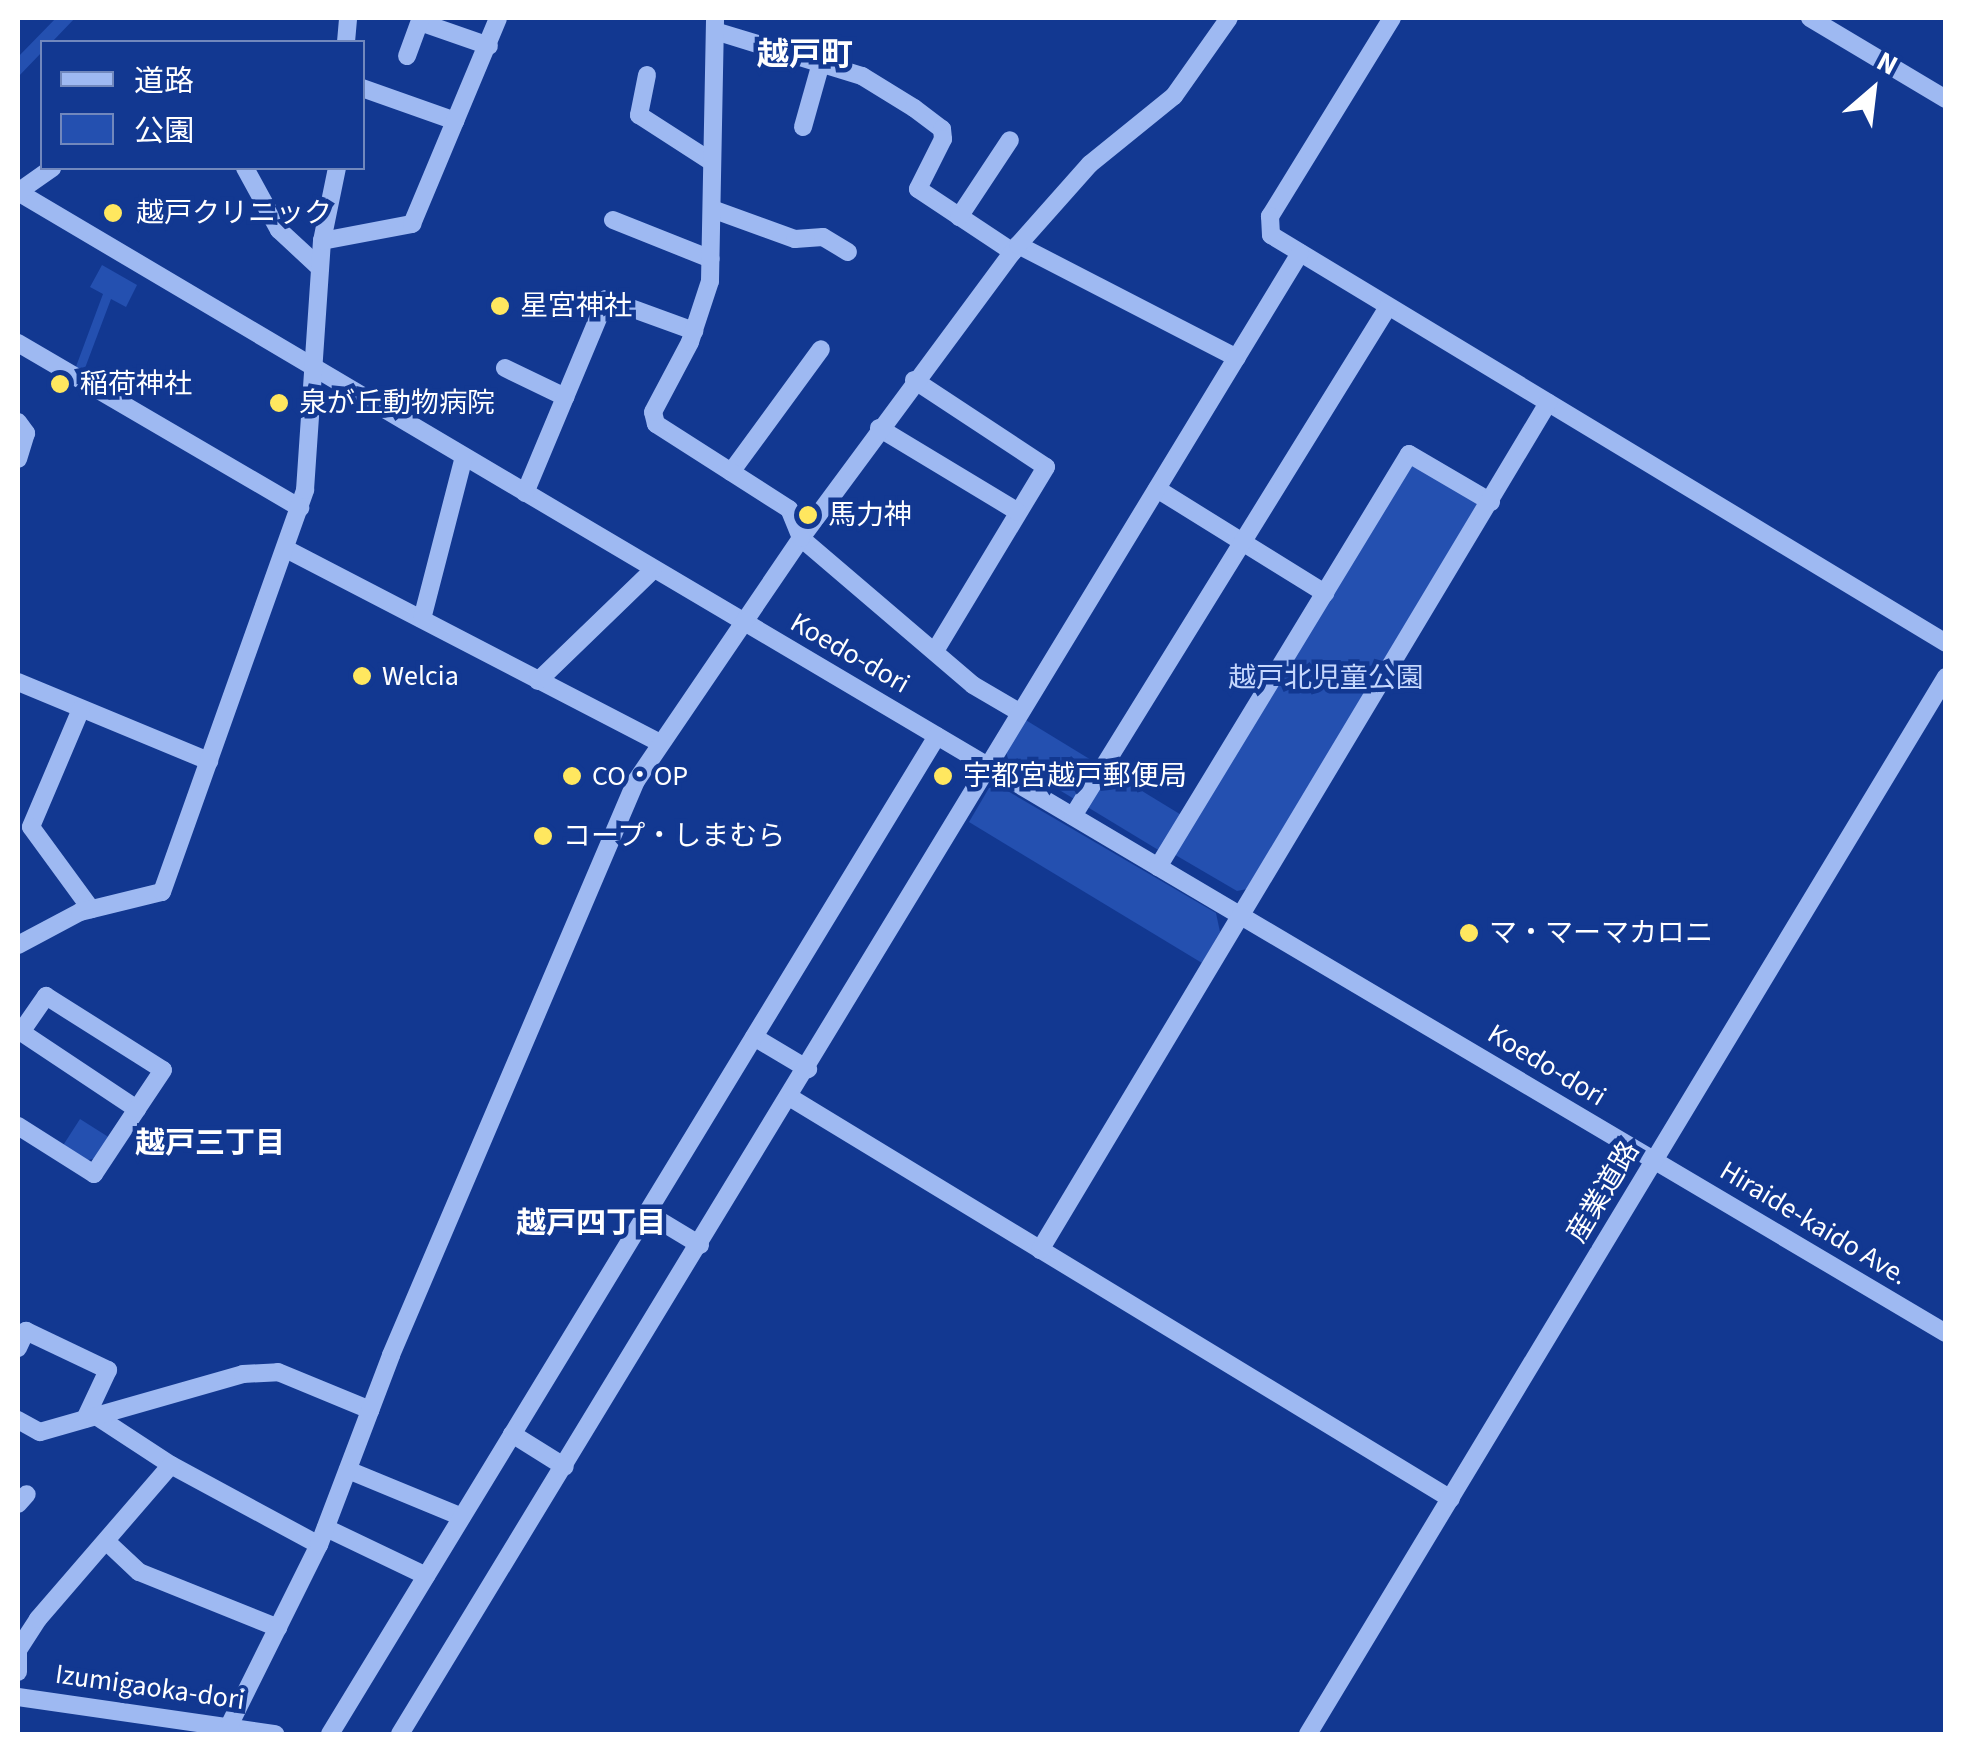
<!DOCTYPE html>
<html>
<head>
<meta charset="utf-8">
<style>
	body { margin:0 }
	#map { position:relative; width:1963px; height:1752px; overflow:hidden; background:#123891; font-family:"Source Sans 3","Noto Sans JP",sans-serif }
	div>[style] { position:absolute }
	.green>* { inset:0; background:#2450b0 }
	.minor>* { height:18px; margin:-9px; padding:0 9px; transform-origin:9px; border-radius:9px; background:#9eb9f2 }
	.dots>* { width:28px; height:28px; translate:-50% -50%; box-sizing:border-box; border:5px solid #123891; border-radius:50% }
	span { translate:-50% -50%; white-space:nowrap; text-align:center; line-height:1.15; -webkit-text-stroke:9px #123891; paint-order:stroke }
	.poi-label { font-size:28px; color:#fff }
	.left { translate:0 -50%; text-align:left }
	.street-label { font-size:28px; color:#fff }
	.park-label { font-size:28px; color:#c5d7fd }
	.neighbourhood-label { font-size:30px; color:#fff; font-weight:700 }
	.quarter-label { font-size:32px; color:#fff; font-weight:700 }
	.frame { position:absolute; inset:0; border:20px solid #fff; pointer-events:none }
	.legend { position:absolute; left:40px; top:40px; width:325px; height:130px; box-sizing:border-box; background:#123891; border:2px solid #7188bd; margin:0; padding:12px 18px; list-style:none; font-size:30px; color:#fff }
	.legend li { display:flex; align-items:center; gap:20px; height:50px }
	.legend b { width:50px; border:2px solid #7188bd }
	.north { position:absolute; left:1823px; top:40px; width:100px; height:100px; -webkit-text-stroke:8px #123891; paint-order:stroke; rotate:28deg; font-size:28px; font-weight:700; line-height:40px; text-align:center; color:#fff }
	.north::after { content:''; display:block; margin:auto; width:35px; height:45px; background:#fff; clip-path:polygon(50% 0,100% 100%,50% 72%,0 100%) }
</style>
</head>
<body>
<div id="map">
	<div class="green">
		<div style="clip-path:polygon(56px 18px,75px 18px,52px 42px,42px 42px,42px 52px,18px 77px,18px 57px)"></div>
		<div style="clip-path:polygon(102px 265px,137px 285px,126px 307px,111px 299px,82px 376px,74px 372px,103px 294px,90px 287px)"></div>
		<div style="clip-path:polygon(1409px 458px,1480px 502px,1247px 889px,1237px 891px,1172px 853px)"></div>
		<div style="clip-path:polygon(1024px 719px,1183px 816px,1160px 851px,1008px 759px,1005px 747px)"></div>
		<div style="clip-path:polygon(999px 786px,1216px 913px,1220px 932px,1202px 963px,969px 822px,989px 788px)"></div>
		<div style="clip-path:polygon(80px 1119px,110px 1138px,97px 1158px,84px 1161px,62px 1147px)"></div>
	</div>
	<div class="minor">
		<div style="left:1392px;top:18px;width:233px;rotate:121.6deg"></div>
		<div style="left:1270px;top:216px;width:19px;rotate:87deg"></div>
		<div style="left:1271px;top:235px;width:789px;rotate:31.15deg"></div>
		<div style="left:1810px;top:18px;width:158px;rotate:30.8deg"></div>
		<div style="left:420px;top:22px;width:73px;rotate:19.2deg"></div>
		<div style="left:715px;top:31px;width:154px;rotate:17deg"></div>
		<div style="left:862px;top:76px;width:61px;rotate:31.6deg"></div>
		<div style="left:914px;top:108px;width:35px;rotate:37deg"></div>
		<div style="left:942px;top:129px;width:10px;rotate:84deg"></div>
		<div style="left:943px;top:139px;width:56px;rotate:116.6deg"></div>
		<div style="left:918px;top:189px;width:114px;rotate:33.6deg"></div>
		<div style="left:346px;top:42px;width:24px;rotate:-85deg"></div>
		<div style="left:407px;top:56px;width:40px;rotate:-69.8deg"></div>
		<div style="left:647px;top:75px;width:41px;rotate:101.3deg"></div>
		<div style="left:639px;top:115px;width:87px;rotate:32.8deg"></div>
		<div style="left:362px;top:88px;width:99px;rotate:19.5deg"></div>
		<div style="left:803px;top:127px;width:66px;rotate:-74.3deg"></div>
		<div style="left:245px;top:168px;width:71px;rotate:61.3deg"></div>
		<div style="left:279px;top:230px;width:56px;rotate:42.8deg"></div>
		<div style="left:18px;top:192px;width:2240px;rotate:30.62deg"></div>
		<div style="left:18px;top:192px;width:42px;rotate:-35.2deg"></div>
		<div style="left:712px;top:209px;width:88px;rotate:19.9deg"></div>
		<div style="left:795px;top:239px;width:28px;rotate:-4deg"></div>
		<div style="left:823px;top:237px;width:29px;rotate:31deg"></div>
		<div style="left:959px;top:217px;width:92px;rotate:-56.5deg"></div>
		<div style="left:613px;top:220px;width:105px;rotate:21.7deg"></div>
		<div style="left:322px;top:241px;width:92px;rotate:-10.7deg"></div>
		<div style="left:412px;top:224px;width:223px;rotate:-67.3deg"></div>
		<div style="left:1018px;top:245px;width:246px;rotate:27.3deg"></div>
		<div style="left:18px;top:343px;width:327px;rotate:30.3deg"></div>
		<div style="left:505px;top:368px;width:67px;rotate:25.8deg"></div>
		<div style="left:914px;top:380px;width:158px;rotate:33.4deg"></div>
		<div style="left:1046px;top:467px;width:215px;rotate:121.1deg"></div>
		<div style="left:18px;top:422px;width:14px;rotate:54deg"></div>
		<div style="left:26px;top:433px;width:27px;rotate:107deg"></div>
		<div style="left:879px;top:428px;width:162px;rotate:31.1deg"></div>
		<div style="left:731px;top:472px;width:152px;rotate:-53.8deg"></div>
		<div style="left:1157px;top:489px;width:198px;rotate:31.8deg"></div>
		<div style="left:525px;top:493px;width:210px;rotate:-67.3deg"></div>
		<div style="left:606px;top:299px;width:94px;rotate:20deg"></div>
		<div style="left:288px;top:550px;width:417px;rotate:27.4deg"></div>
		<div style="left:422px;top:619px;width:167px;rotate:-75.5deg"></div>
		<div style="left:538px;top:681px;width:160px;rotate:-44deg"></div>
		<div style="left:18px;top:682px;width:207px;rotate:22.5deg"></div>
		<div style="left:81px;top:709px;width:128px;rotate:113deg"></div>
		<div style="left:31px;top:827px;width:102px;rotate:53.8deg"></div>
		<div style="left:1019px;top:712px;width:53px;rotate:-149.6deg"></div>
		<div style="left:973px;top:685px;width:226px;rotate:-139.5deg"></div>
		<div style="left:801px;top:538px;width:365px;rotate:-53.5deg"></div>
		<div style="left:1018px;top:245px;width:108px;rotate:-48.4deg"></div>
		<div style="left:1090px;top:164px;width:108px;rotate:-39deg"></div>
		<div style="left:1174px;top:96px;width:95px;rotate:-54.8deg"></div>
		<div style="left:1073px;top:816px;width:599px;rotate:-58.25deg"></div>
		<div style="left:1158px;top:867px;width:483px;rotate:-58.7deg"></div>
		<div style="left:1409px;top:454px;width:95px;rotate:30.3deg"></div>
		<div style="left:18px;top:945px;width:70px;rotate:-28deg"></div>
		<div style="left:80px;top:912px;width:84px;rotate:-13.7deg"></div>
		<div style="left:162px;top:892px;width:427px;rotate:-70.4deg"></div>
		<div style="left:305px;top:490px;width:250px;rotate:-86.1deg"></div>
		<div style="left:322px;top:241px;width:75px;rotate:-78.4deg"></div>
		<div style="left:18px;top:1030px;width:143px;rotate:33.6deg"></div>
		<div style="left:137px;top:1109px;width:78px;rotate:123.5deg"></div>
		<div style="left:94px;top:1174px;width:90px;rotate:-147.7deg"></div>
		<div style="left:21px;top:1032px;width:44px;rotate:-55.2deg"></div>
		<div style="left:46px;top:996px;width:138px;rotate:32.3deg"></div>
		<div style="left:163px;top:1070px;width:47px;rotate:123.7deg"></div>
		<div style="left:754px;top:1037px;width:63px;rotate:30.7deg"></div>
		<div style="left:791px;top:1098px;width:772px;rotate:31.28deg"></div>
		<div style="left:647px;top:1213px;width:62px;rotate:31.1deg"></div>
		<div style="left:1040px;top:1250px;width:988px;rotate:-59.05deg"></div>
		<div style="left:18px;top:1348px;width:19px;rotate:-65deg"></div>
		<div style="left:26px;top:1331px;width:91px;rotate:25.4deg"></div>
		<div style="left:108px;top:1370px;width:54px;rotate:115.1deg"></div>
		<div style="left:96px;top:1416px;width:90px;rotate:33.2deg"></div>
		<div style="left:171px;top:1465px;width:168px;rotate:28.4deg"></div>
		<div style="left:18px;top:1420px;width:25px;rotate:29deg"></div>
		<div style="left:40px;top:1432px;width:211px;rotate:-15.9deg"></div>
		<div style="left:243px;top:1374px;width:35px;rotate:-3deg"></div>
		<div style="left:278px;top:1372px;width:100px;rotate:22.4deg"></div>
		<div style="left:512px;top:1434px;width:62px;rotate:31.9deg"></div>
		<div style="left:348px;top:1470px;width:123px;rotate:22.4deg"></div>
		<div style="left:18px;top:1504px;width:13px;rotate:-48deg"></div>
		<div style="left:326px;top:1528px;width:111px;rotate:25.6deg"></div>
		<div style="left:107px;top:1542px;width:44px;rotate:43.2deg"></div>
		<div style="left:139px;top:1572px;width:150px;rotate:21.9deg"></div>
		<div style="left:18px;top:1672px;width:22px;rotate:-90deg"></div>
		<div style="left:18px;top:1650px;width:37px;rotate:-57deg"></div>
		<div style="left:38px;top:1619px;width:203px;rotate:-49.2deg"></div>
		<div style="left:18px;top:1697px;width:260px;rotate:8.2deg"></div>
		<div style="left:225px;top:1734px;width:211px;rotate:-63.6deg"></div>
		<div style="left:319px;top:1545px;width:203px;rotate:-69.2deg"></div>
		<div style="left:391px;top:1355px;width:624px;rotate:-66.89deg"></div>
		<div style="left:636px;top:781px;width:294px;rotate:-55.8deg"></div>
		<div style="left:801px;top:538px;width:31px;rotate:-112deg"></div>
		<div style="left:789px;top:509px;width:158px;rotate:-147.4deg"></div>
		<div style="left:656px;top:424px;width:12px;rotate:-104deg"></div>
		<div style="left:653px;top:412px;width:79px;rotate:-62.1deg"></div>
		<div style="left:690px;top:342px;width:64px;rotate:-71.8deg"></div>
		<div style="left:710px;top:281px;width:263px;rotate:-88.9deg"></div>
		<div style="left:330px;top:1734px;width:1168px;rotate:-58.69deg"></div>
		<div style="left:400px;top:1734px;width:1733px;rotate:-58.71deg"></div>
		<div style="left:1308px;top:1734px;width:1235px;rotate:-58.89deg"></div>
	</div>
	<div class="dots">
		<div style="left:113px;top:213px;background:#ffe75f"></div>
		<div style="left:500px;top:306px;background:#ffe75f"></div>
		<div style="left:60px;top:384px;background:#ffe75f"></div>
		<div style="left:279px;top:403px;background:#ffe75f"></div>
		<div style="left:808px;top:515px;background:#ffe75f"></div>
		<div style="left:362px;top:676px;background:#ffe75f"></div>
		<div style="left:572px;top:776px;background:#ffe75f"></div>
		<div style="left:943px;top:776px;background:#ffe75f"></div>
		<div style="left:543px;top:836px;background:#ffe75f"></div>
		<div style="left:1469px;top:933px;background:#ffe75f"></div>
	</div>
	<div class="poi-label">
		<span class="left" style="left:136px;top:213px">越戸クリニック</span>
		<span class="left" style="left:520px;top:306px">星宮神社</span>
		<span class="left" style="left:80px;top:384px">稲荷神社</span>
		<span class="left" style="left:299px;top:403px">泉が丘動物病院</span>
		<span class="left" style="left:828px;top:515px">馬力神</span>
		<span class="left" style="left:382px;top:676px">Welcia</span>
		<span class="left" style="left:592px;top:776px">CO・OP</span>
		<span class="left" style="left:963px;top:776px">宇都宮越戸郵便局</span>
		<span class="left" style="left:563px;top:836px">コープ・しまむら</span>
		<span class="left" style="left:1489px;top:933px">マ・マーマカロニ</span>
	</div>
	<div class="street-label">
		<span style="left:850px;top:653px;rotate:30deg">Koedo-dori</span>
		<span style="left:1547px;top:1065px;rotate:31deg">Koedo-dori</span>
		<span style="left:1603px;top:1192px;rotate:-59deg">産業道路</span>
		<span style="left:1814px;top:1223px;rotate:31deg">Hiraide-kaido Ave.</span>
		<span style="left:150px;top:1687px;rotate:8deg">Izumigaoka-dori</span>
	</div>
	<div class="park-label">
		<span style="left:1326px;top:678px">越戸北児童公園</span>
	</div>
	<div class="neighbourhood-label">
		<span style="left:210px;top:1144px">越戸三丁目</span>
		<span style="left:591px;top:1224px">越戸四丁目</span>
	</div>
	<div class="quarter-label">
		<span style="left:805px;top:55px">越戸町</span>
	</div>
	<div class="frame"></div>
	<ul class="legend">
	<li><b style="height:12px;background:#9eb9f2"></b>道路</li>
	<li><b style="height:28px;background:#2450b0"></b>公園</li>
	</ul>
	<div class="north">N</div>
</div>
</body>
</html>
